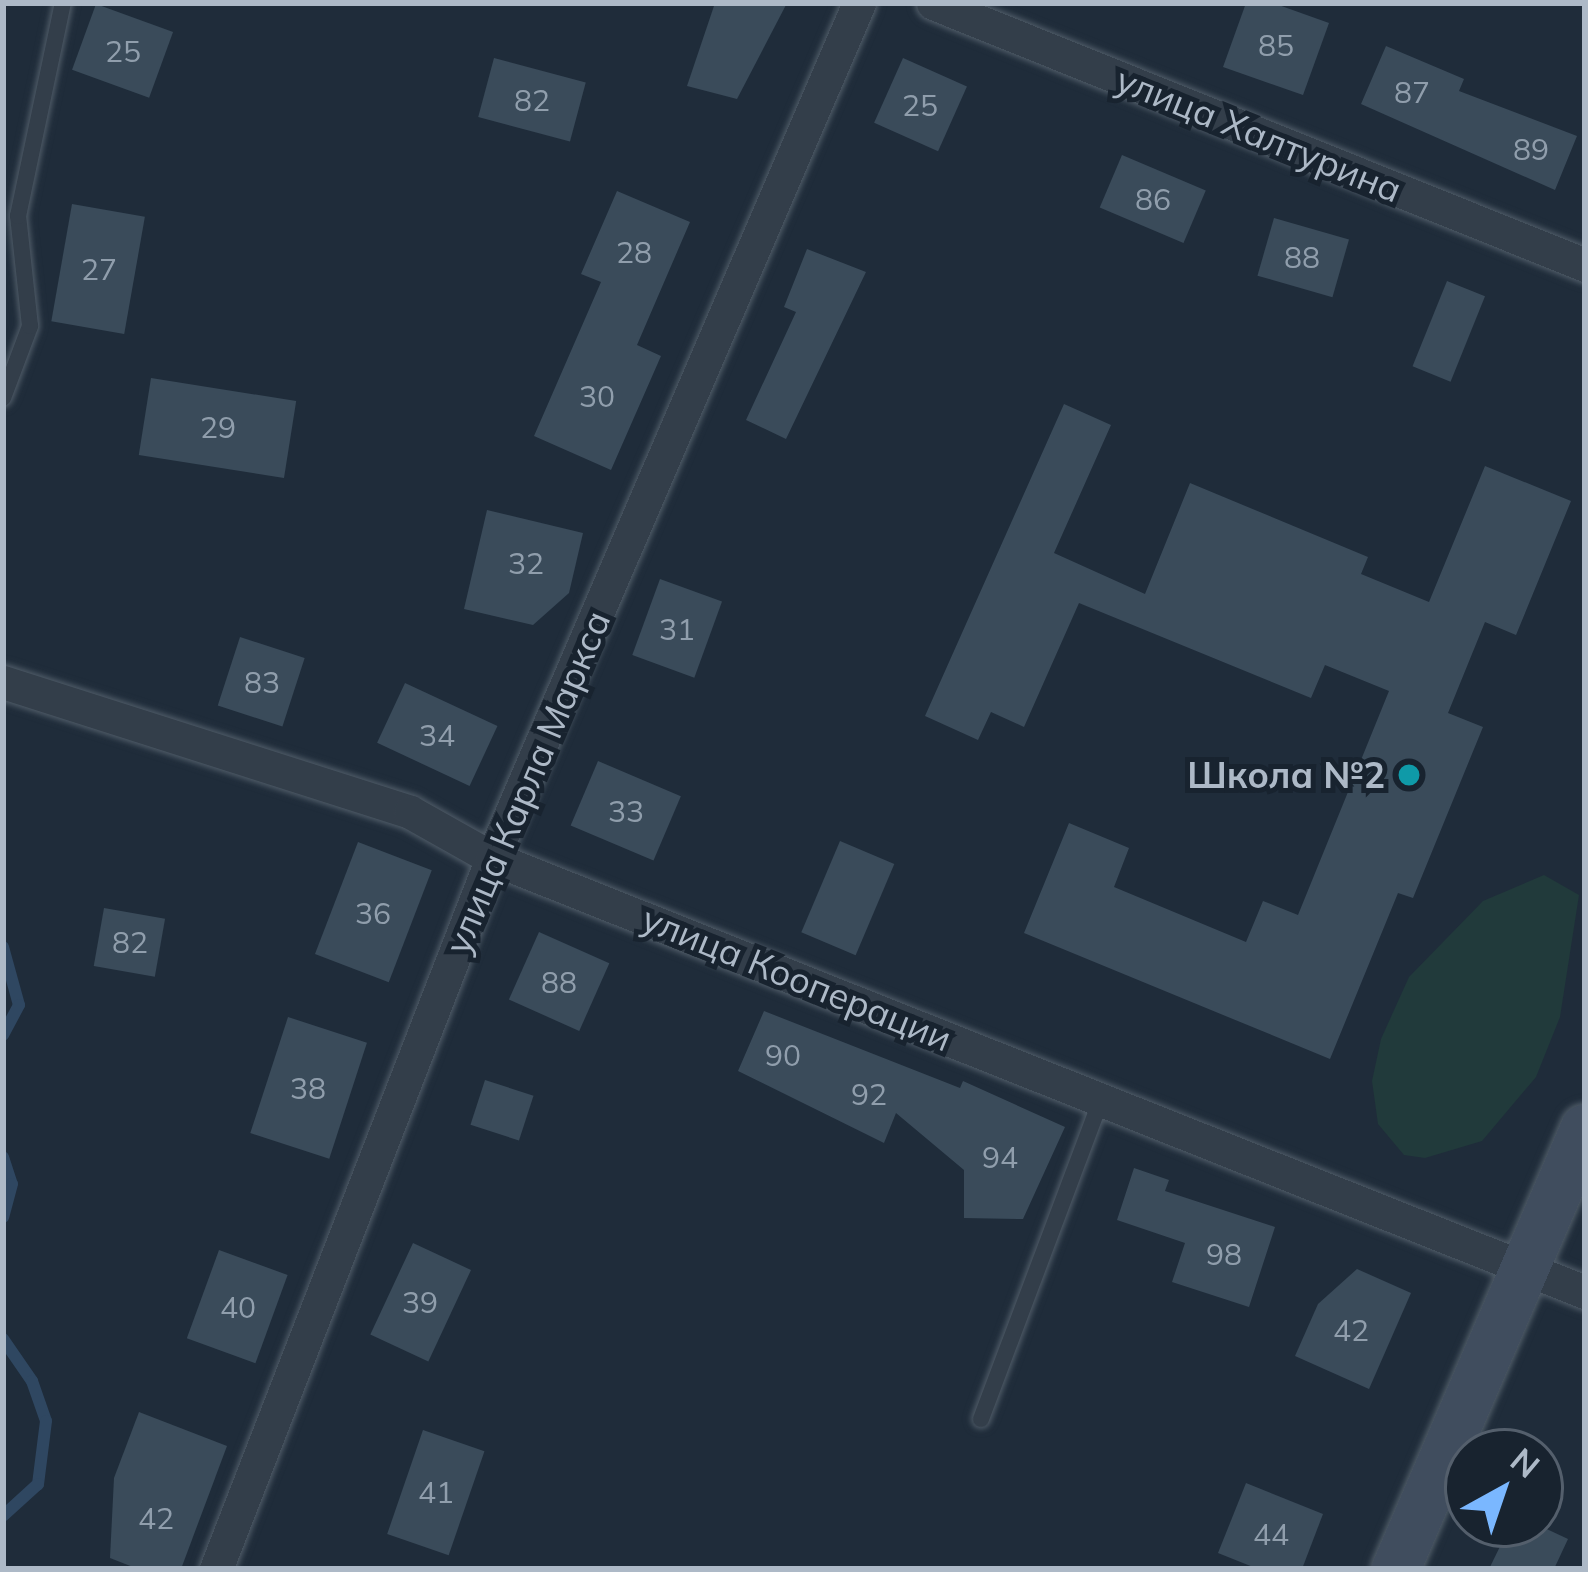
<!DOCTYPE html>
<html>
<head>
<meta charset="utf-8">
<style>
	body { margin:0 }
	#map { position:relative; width:1588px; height:1572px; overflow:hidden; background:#1f2c3a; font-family:Mulish,sans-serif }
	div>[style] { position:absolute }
	.green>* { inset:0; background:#213a3b }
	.stream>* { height:12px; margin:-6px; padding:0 6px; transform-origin:6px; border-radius:6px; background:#2f4761 }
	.building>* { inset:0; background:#3a4b5a; transform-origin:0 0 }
	.roads { filter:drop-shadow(0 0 3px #505c68) drop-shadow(0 0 3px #505c68) }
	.lane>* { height:16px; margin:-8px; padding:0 8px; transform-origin:8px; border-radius:8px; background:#333e4a }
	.street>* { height:33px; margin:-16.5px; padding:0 16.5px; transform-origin:16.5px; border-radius:16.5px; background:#333e4a }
	.secondary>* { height:48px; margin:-24px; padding:0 24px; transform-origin:24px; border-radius:24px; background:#404d5e }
	.dots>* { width:33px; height:33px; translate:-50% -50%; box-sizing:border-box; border:6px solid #18232f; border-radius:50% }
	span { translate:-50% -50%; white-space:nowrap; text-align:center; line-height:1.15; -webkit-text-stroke:10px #18232f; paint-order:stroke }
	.number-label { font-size:30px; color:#909eac }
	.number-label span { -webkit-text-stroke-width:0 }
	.street-label { font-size:36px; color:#adb9c7 }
	.poi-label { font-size:36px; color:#adb9c7; font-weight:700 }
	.right { translate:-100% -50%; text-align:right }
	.frame { position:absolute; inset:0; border:6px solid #adb9c7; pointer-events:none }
	.north { position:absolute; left:1444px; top:1428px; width:120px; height:120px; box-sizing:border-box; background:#18232f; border:3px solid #545f6c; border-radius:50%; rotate:40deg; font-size:33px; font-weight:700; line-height:48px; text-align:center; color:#adb9c7 }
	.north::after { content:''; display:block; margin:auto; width:42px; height:54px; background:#7ab7ff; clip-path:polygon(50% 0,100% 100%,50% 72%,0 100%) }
</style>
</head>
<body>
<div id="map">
	<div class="green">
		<div style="clip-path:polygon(1544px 875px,1579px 895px,1560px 1017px,1536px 1077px,1482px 1141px,1425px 1158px,1404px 1155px,1378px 1124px,1372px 1081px,1381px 1039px,1409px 977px,1483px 901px)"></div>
	</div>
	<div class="stream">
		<div style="left:3px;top:947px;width:60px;rotate:74.6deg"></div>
		<div style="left:19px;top:1005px;width:34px;rotate:118deg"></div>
		<div style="left:3px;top:1157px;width:28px;rotate:72deg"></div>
		<div style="left:12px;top:1184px;width:34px;rotate:105deg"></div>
		<div style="left:3px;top:1339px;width:51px;rotate:55.4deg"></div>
		<div style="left:32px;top:1381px;width:42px;rotate:70.7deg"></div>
		<div style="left:46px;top:1421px;width:64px;rotate:97.2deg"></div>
		<div style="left:38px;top:1484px;width:47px;rotate:137.6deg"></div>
	</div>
	<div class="building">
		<div style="clip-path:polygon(715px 3px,787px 3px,737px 99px,687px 86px)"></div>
		<div style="clip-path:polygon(1246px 3px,1273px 3px,1329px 23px,1303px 95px,1223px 67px)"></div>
		<div style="left:96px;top:4px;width:82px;height:70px;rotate:20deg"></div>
		<div style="clip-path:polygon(1386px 46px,1464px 79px,1459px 91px,1577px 136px,1555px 190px,1361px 104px)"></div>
		<div style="left:494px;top:58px;width:95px;height:61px;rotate:15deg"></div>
		<div style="left:903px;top:58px;width:70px;height:71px;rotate:24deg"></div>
		<div style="left:1122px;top:155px;width:91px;height:57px;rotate:23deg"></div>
		<div style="clip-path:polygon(617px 191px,690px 222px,637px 345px,661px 356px,611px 470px,534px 436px,601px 282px,581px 274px)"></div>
		<div style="left:72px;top:204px;width:74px;height:119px;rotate:10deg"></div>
		<div style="left:1274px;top:218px;width:78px;height:60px;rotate:16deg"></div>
		<div style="clip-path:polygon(807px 249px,866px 272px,786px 439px,746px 420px,796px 312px,784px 307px)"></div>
		<div style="left:1447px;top:281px;width:41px;height:92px;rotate:22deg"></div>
		<div style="left:151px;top:378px;width:147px;height:78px;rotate:9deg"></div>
		<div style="clip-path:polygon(1064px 404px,1111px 425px,1054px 553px,1145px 594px,1190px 483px,1368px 557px,1361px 574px,1429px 602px,1485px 466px,1571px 501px,1516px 635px,1485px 622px,1448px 713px,1483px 727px,1413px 898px,1398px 893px,1330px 1059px,1024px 933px,1069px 823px,1129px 848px,1114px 887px,1246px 942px,1263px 901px,1298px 915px,1389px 691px,1325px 665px,1311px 698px,1079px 603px,1024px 727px,991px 712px,978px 740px,925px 716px)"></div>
		<div style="clip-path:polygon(487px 510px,583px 533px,569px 593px,533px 625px,464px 609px)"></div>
		<div style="left:660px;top:579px;width:66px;height:81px;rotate:20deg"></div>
		<div style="left:240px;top:637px;width:68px;height:72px;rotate:18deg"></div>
		<div style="left:405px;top:683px;width:102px;height:66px;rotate:25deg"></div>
		<div style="left:598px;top:761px;width:90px;height:70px;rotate:23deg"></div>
		<div style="left:840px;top:841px;width:59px;height:99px;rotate:23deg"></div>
		<div style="left:358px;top:842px;width:79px;height:120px;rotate:21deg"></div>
		<div style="left:104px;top:908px;width:62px;height:59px;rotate:10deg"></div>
		<div style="left:539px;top:932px;width:77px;height:74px;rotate:24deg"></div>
		<div style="clip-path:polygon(764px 1011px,960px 1088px,963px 1081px,1065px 1127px,1023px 1219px,964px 1218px,964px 1170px,896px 1113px,884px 1143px,738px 1071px)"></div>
		<div style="left:288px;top:1017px;width:83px;height:122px;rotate:18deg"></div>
		<div style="left:485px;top:1080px;width:51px;height:47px;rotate:18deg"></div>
		<div style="clip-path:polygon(1134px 1168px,1169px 1180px,1165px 1191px,1275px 1227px,1249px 1307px,1172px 1282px,1185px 1243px,1117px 1220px)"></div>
		<div style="left:413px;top:1243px;width:64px;height:101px;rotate:25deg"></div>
		<div style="left:219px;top:1250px;width:73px;height:94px;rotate:20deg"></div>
		<div style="clip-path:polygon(1357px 1269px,1411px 1293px,1369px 1389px,1295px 1356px,1318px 1304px)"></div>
		<div style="clip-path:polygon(139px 1412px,227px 1446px,181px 1569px,138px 1569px,110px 1558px,114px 1478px)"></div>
		<div style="left:423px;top:1430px;width:65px;height:110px;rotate:19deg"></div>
		<div style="clip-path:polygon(1246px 1483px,1323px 1514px,1302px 1569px,1258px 1569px,1218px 1553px)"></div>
		<div style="clip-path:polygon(1511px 1524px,1536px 1524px,1568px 1539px,1554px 1569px,1489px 1569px)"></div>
	</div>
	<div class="roads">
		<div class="lane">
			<div style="left:3px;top:398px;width:77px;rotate:-69.4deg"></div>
			<div style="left:30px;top:326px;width:111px;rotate:-96.2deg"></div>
			<div style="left:18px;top:216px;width:218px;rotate:-78.1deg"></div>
			<div style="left:981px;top:1419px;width:342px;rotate:-69.4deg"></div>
		</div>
		<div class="street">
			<div style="left:933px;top:3px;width:703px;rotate:21.89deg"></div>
			<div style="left:3px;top:682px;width:427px;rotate:17.7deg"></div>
			<div style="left:410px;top:812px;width:94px;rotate:29.3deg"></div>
			<div style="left:492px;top:858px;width:1176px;rotate:21.66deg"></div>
			<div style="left:216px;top:1569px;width:763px;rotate:-68.78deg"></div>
			<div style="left:492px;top:858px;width:930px;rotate:-66.77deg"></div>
		</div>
		<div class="secondary">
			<div style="left:1396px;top:1569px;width:479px;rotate:-66.8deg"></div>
		</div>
	</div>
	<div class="dots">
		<div style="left:1409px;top:775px;background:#0f9aa8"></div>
	</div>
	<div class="number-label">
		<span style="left:1276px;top:45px">85</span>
		<span style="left:123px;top:51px">25</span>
		<span style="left:1412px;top:92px">87</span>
		<span style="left:532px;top:100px">82</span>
		<span style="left:920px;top:105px">25</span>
		<span style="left:1531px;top:149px">89</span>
		<span style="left:1153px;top:199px">86</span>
		<span style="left:634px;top:252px">28</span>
		<span style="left:1302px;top:257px">88</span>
		<span style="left:99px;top:269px">27</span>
		<span style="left:597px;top:396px">30</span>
		<span style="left:218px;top:427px">29</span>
		<span style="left:526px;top:563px">32</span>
		<span style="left:677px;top:629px">31</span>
		<span style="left:262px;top:682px">83</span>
		<span style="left:437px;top:735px">34</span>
		<span style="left:626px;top:811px">33</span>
		<span style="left:373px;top:913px">36</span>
		<span style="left:130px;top:942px">82</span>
		<span style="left:559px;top:982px">88</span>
		<span style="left:783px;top:1055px">90</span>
		<span style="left:308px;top:1088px">38</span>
		<span style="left:869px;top:1094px">92</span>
		<span style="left:1000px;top:1157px">94</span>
		<span style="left:1224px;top:1254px">98</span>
		<span style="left:420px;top:1302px">39</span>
		<span style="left:238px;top:1307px">40</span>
		<span style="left:1351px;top:1330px">42</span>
		<span style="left:436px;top:1492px">41</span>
		<span style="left:156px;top:1518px">42</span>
		<span style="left:1271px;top:1534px">44</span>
	</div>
	<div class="street-label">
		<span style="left:1259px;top:134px;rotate:22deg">улица Халтурина</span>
		<span style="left:527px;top:782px;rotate:-67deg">улица Карла Маркса</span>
		<span style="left:797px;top:978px;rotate:22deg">улица Кооперации</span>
	</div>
	<div class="poi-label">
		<span class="right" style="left:1385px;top:775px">Школа №2</span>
	</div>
	<div class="frame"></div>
	<div class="north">N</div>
</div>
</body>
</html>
